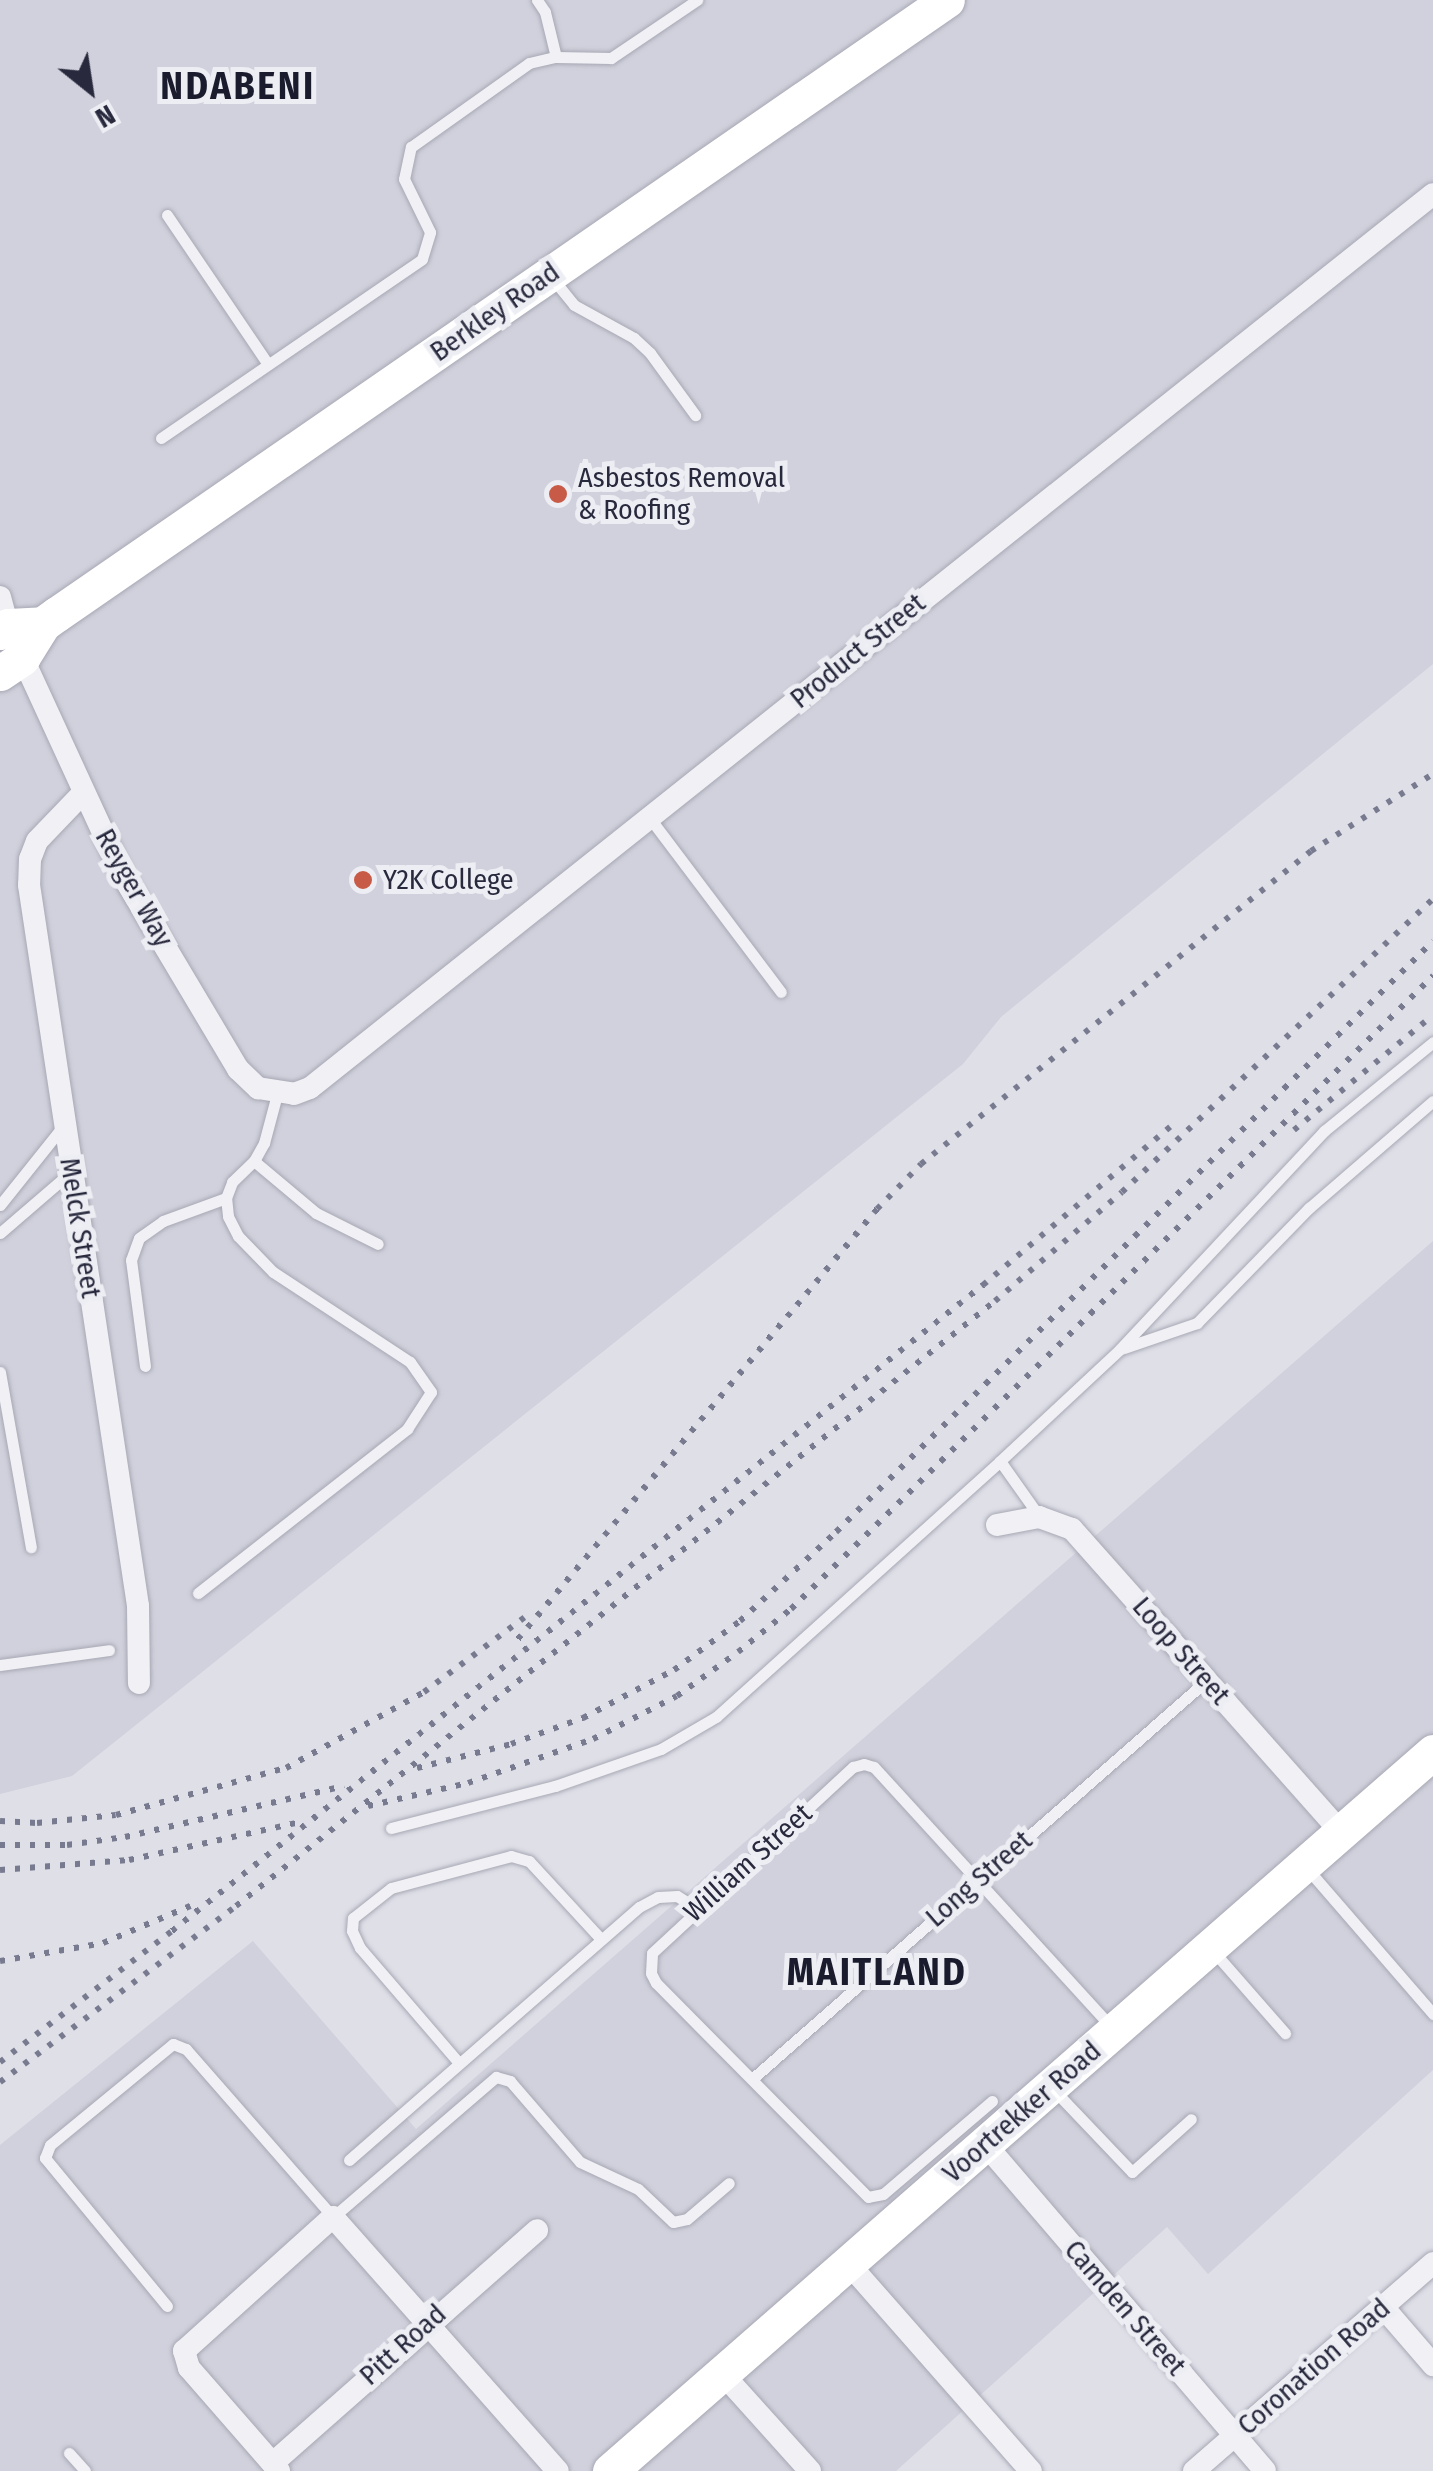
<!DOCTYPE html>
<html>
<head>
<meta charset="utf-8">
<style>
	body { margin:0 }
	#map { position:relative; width:1433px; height:2471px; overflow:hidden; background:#dedfe7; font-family:"Fira Sans Condensed",sans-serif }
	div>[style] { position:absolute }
	.built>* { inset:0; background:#d0d1dc }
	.roads { filter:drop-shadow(0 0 2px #a7a8b4) drop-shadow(0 0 2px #a7a8b4) }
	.service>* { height:11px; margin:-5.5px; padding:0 5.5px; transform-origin:5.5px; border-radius:5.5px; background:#f0f0f5 }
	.minor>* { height:22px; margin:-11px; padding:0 11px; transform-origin:11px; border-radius:11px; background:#f0f0f5 }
	.primary>* { height:35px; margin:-17.5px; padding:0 17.5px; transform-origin:17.5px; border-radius:17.5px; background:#fff }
	.rail>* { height:6px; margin-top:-3px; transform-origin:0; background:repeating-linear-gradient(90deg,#787a8f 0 5px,transparent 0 15px) }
	.dots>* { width:28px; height:28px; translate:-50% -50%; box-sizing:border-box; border:5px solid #edeef4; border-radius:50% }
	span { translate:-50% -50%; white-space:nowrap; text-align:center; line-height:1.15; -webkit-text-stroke:10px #edeef4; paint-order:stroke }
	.street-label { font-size:28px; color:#28293d }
	.poi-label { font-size:28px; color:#28293d }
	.left { translate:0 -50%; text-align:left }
	.district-label { font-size:38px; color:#1a1b2d; font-weight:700; letter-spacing:2.5px }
	.north { position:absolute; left:40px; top:40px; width:100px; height:100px; -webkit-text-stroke:8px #edeef4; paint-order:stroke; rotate:150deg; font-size:28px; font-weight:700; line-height:40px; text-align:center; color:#28293d }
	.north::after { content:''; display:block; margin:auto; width:35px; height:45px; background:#28293d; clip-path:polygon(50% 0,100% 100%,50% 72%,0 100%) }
</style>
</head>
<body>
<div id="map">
	<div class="built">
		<div style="clip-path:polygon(0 0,1433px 0,1433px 664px,1001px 1017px,963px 1064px,72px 1776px,0 1794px)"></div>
		<div style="clip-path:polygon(1433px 1241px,1433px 2070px,1208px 2274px,1167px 2227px,896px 2471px,0 2471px,0 2145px,253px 1941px,416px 2129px)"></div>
	</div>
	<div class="roads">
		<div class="service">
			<div style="left:537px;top:0;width:14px;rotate:56deg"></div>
			<div style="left:545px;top:12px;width:46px;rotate:76.3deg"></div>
			<div style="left:167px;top:215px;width:180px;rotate:55.9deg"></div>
			<div style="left:553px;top:279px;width:33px;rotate:51deg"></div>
			<div style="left:574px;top:305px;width:68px;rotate:28.8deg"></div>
			<div style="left:634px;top:338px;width:22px;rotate:43deg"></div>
			<div style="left:650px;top:353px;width:77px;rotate:54deg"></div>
			<div style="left:161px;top:438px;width:316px;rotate:-34.4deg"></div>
			<div style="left:422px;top:259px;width:28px;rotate:-73deg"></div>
			<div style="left:430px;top:232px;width:59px;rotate:-116.1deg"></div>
			<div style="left:404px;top:179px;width:33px;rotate:-78deg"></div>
			<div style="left:411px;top:147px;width:145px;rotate:-35.4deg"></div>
			<div style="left:529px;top:63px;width:28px;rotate:-13deg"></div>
			<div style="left:556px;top:57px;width:55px;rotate:1deg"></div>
			<div style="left:611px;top:58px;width:104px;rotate:-34deg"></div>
			<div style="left:649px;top:817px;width:219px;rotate:53deg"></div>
			<div style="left:254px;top:1161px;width:81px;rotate:40deg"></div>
			<div style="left:316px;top:1213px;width:69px;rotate:26.6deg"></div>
			<div style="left:0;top:1205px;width:101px;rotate:-51.4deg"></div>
			<div style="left:0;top:1233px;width:94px;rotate:-40.7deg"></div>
			<div style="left:1124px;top:1348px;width:77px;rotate:-18.9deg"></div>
			<div style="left:1197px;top:1323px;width:161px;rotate:-45.8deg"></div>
			<div style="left:1309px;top:1208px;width:164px;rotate:-40.8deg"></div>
			<div style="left:145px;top:1366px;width:107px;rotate:-97.5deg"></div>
			<div style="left:131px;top:1260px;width:23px;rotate:-70deg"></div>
			<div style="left:139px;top:1238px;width:29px;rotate:-35deg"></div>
			<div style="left:163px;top:1221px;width:67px;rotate:-20.1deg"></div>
			<div style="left:0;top:1372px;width:178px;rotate:80deg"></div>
			<div style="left:1000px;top:1461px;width:164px;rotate:-43deg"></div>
			<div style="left:1120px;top:1349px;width:299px;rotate:-46.9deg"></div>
			<div style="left:1324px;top:1131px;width:141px;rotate:-39.2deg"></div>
			<div style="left:198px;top:1593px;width:266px;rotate:-38.1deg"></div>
			<div style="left:407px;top:1429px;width:44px;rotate:-57deg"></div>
			<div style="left:431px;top:1392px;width:37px;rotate:-125deg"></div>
			<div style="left:410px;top:1362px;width:164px;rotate:-146.7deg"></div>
			<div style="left:273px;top:1272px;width:50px;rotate:-134.2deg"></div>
			<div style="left:238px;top:1236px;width:22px;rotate:-117deg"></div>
			<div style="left:228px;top:1216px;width:18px;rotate:-96deg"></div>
			<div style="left:226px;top:1198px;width:17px;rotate:-69deg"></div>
			<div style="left:232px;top:1182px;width:30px;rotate:-44deg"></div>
			<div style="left:254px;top:1161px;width:21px;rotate:-61deg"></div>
			<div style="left:264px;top:1143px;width:51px;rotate:-75.1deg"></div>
			<div style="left:0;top:1665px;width:110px;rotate:-7.8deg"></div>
			<div style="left:391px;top:1828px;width:169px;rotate:-14.4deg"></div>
			<div style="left:555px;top:1786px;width:112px;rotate:-19.2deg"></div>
			<div style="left:661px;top:1749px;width:64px;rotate:-30.2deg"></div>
			<div style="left:716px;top:1717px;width:382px;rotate:-42deg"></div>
			<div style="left:1000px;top:1461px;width:67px;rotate:54.7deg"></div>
			<div style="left:1305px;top:1866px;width:196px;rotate:49.1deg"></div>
			<div style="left:1214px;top:1952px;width:108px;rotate:48.8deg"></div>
			<div style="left:459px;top:2063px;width:152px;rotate:-130.7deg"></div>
			<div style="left:360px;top:1948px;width:19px;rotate:-115deg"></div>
			<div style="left:352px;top:1931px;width:13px;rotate:-86deg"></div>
			<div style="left:353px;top:1918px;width:48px;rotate:-38.3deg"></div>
			<div style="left:391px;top:1888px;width:124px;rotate:-14.9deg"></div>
			<div style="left:511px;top:1856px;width:19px;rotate:16deg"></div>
			<div style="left:529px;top:1861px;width:106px;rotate:47.3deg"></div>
			<div style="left:752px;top:2079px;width:605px;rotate:-41.25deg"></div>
			<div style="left:1052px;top:2088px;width:116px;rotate:46.4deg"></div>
			<div style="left:1132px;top:2172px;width:79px;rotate:-41.9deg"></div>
			<div style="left:992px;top:2101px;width:143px;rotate:139.5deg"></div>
			<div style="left:883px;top:2194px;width:15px;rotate:169deg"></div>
			<div style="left:868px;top:2197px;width:301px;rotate:-134.7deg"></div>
			<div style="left:656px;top:1983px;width:11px;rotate:-117deg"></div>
			<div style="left:651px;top:1973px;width:20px;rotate:-87deg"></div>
			<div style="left:652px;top:1953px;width:274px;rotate:-42.8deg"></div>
			<div style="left:853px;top:1767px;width:11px;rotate:-15deg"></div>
			<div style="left:864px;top:1764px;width:10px;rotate:17deg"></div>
			<div style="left:874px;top:1767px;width:355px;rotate:47.6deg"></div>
			<div style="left:349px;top:2160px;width:385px;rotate:-41.1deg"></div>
			<div style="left:639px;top:1907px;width:21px;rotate:-28deg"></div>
			<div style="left:658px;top:1897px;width:19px;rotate:-3deg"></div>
			<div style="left:677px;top:1896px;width:22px;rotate:32deg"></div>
			<div style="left:167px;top:2306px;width:192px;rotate:-129.5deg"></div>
			<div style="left:45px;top:2158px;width:14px;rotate:-69deg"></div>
			<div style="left:50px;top:2145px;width:159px;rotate:-39.4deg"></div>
			<div style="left:173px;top:2044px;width:14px;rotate:21deg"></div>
			<div style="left:186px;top:2049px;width:223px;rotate:48.8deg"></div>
			<div style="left:333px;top:2217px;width:215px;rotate:-40.7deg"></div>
			<div style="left:496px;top:2077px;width:15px;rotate:16deg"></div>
			<div style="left:510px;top:2081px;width:107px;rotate:49.2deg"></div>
			<div style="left:580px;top:2162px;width:64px;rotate:25deg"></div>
			<div style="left:638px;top:2189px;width:48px;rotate:43.3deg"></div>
			<div style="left:673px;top:2222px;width:14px;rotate:-12deg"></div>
			<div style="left:687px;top:2219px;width:55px;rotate:-40.6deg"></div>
			<div style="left:69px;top:2453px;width:24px;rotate:48deg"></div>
		</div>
		<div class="minor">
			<div style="left:0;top:597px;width:30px;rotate:75deg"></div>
			<div style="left:8px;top:626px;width:275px;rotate:65.3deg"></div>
			<div style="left:123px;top:876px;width:225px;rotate:59.2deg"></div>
			<div style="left:238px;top:1069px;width:28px;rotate:44deg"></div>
			<div style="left:258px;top:1088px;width:36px;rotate:9deg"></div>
			<div style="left:294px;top:1094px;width:17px;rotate:-21deg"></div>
			<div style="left:310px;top:1088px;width:1435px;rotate:-38.52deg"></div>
			<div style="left:83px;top:793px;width:66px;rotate:133.8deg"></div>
			<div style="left:37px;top:841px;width:19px;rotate:111deg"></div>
			<div style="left:30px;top:859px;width:26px;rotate:92deg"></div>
			<div style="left:29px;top:885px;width:729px;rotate:81.4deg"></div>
			<div style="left:138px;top:1606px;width:77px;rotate:89.3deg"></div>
			<div style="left:997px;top:1525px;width:43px;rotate:-10.8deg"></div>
			<div style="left:1039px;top:1517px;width:35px;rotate:20deg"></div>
			<div style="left:1072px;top:1529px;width:407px;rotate:48.4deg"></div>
			<div style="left:985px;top:2144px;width:430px;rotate:49.4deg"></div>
			<div style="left:848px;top:2263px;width:277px;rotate:48.7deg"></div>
			<div style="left:1383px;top:2307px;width:77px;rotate:49.2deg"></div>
			<div style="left:721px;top:2372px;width:133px;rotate:48deg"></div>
			<div style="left:273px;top:2463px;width:352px;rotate:-41.4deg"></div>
			<div style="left:279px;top:2471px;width:137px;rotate:-131.1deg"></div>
			<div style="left:189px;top:2368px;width:18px;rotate:-106deg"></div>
			<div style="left:184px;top:2351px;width:200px;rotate:-42deg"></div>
			<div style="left:333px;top:2217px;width:339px;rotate:48.5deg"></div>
			<div style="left:1194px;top:2471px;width:317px;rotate:-41deg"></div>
		</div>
		<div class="primary">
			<div style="left:0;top:632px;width:10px;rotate:-37deg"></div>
			<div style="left:8px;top:626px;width:35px;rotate:-3deg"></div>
			<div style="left:0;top:673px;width:27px;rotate:-34deg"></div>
			<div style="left:22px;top:658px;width:40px;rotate:-58deg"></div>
			<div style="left:43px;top:624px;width:17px;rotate:-36deg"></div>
			<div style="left:57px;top:614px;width:1081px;rotate:-34.6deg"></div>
			<div style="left:610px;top:2471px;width:1093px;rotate:-41.14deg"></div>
		</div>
	</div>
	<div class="rail">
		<div style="left:1294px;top:1130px;width:180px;rotate:-39.6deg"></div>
		<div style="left:518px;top:1639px;width:560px;rotate:-50.14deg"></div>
		<div style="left:877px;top:1209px;width:63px;rotate:-45.6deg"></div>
		<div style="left:921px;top:1164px;width:500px;rotate:-38.75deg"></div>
		<div style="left:1311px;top:851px;width:144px;rotate:-32.3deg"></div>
		<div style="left:417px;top:1768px;width:97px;rotate:-14.3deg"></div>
		<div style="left:511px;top:1744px;width:77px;rotate:-19.9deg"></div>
		<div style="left:583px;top:1718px;width:103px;rotate:-27.8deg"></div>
		<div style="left:674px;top:1670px;width:82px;rotate:-36.6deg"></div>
		<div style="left:740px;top:1621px;width:131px;rotate:-42.8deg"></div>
		<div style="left:836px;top:1532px;width:840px;rotate:-44.71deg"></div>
		<div style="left:368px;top:1806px;width:103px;rotate:-13deg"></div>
		<div style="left:468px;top:1783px;width:133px;rotate:-19.4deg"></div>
		<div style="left:593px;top:1739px;width:94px;rotate:-27.1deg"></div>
		<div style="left:677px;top:1696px;width:75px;rotate:-35.8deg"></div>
		<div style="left:738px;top:1652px;width:68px;rotate:-39.1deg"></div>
		<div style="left:791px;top:1609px;width:902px;rotate:-44.6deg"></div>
		<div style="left:0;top:1821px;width:37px;rotate:3deg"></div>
		<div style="left:37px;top:1823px;width:79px;rotate:-5.8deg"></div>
		<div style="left:116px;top:1815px;width:176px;rotate:-15.5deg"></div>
		<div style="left:286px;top:1768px;width:158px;rotate:-28.8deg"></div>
		<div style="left:424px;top:1692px;width:126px;rotate:-36.6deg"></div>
		<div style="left:0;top:1845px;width:67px"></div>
		<div style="left:67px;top:1845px;width:59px;rotate:-7.9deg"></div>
		<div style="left:125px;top:1837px;width:225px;rotate:-13.1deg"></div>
		<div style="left:0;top:1870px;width:129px;rotate:-4.4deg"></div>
		<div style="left:129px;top:1860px;width:175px;rotate:-12.5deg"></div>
		<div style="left:0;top:1961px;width:105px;rotate:-9.9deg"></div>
		<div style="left:103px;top:1943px;width:95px;rotate:-23deg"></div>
		<div style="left:0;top:2062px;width:216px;rotate:-37.3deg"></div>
		<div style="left:172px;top:1931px;width:1037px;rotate:-38.54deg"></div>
		<div style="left:983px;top:1285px;width:254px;rotate:-40.2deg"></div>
		<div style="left:0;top:2082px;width:294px;rotate:-36.7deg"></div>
		<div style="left:236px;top:1906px;width:971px;rotate:-38.56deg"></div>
		<div style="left:995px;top:1301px;width:167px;rotate:-40.6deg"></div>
		<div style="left:1122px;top:1192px;width:427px;rotate:-43.3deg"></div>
	</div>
	<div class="dots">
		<div style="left:558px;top:494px;background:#c75b47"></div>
		<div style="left:363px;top:880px;background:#c75b47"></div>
	</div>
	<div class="street-label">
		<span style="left:495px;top:312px;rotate:-35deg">Berkley Road</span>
		<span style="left:858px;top:651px;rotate:-39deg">Product Street</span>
		<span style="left:134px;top:888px;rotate:61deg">Reyger Way</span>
		<span style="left:80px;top:1228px;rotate:81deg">Melck Street</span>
		<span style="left:1181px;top:1651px;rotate:49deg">Loop Street</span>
		<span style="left:748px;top:1863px;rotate:-42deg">William Street</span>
		<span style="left:979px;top:1879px;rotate:-41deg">Long Street</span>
		<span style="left:1022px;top:2112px;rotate:-41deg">Voortrekker Road</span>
		<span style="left:1125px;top:2308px;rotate:49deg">Camden Street</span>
		<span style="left:403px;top:2345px;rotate:-42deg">Pitt Road</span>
		<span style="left:1314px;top:2367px;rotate:-41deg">Coronation Road</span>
	</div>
	<div class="poi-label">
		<span class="left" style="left:578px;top:494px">Asbestos Removal<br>&amp; Roofing</span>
		<span class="left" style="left:383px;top:880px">Y2K College</span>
	</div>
	<div class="district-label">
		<span style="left:238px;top:87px">NDABENI</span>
		<span style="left:877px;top:1973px">MAITLAND</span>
	</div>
	<div class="north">N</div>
</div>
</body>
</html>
